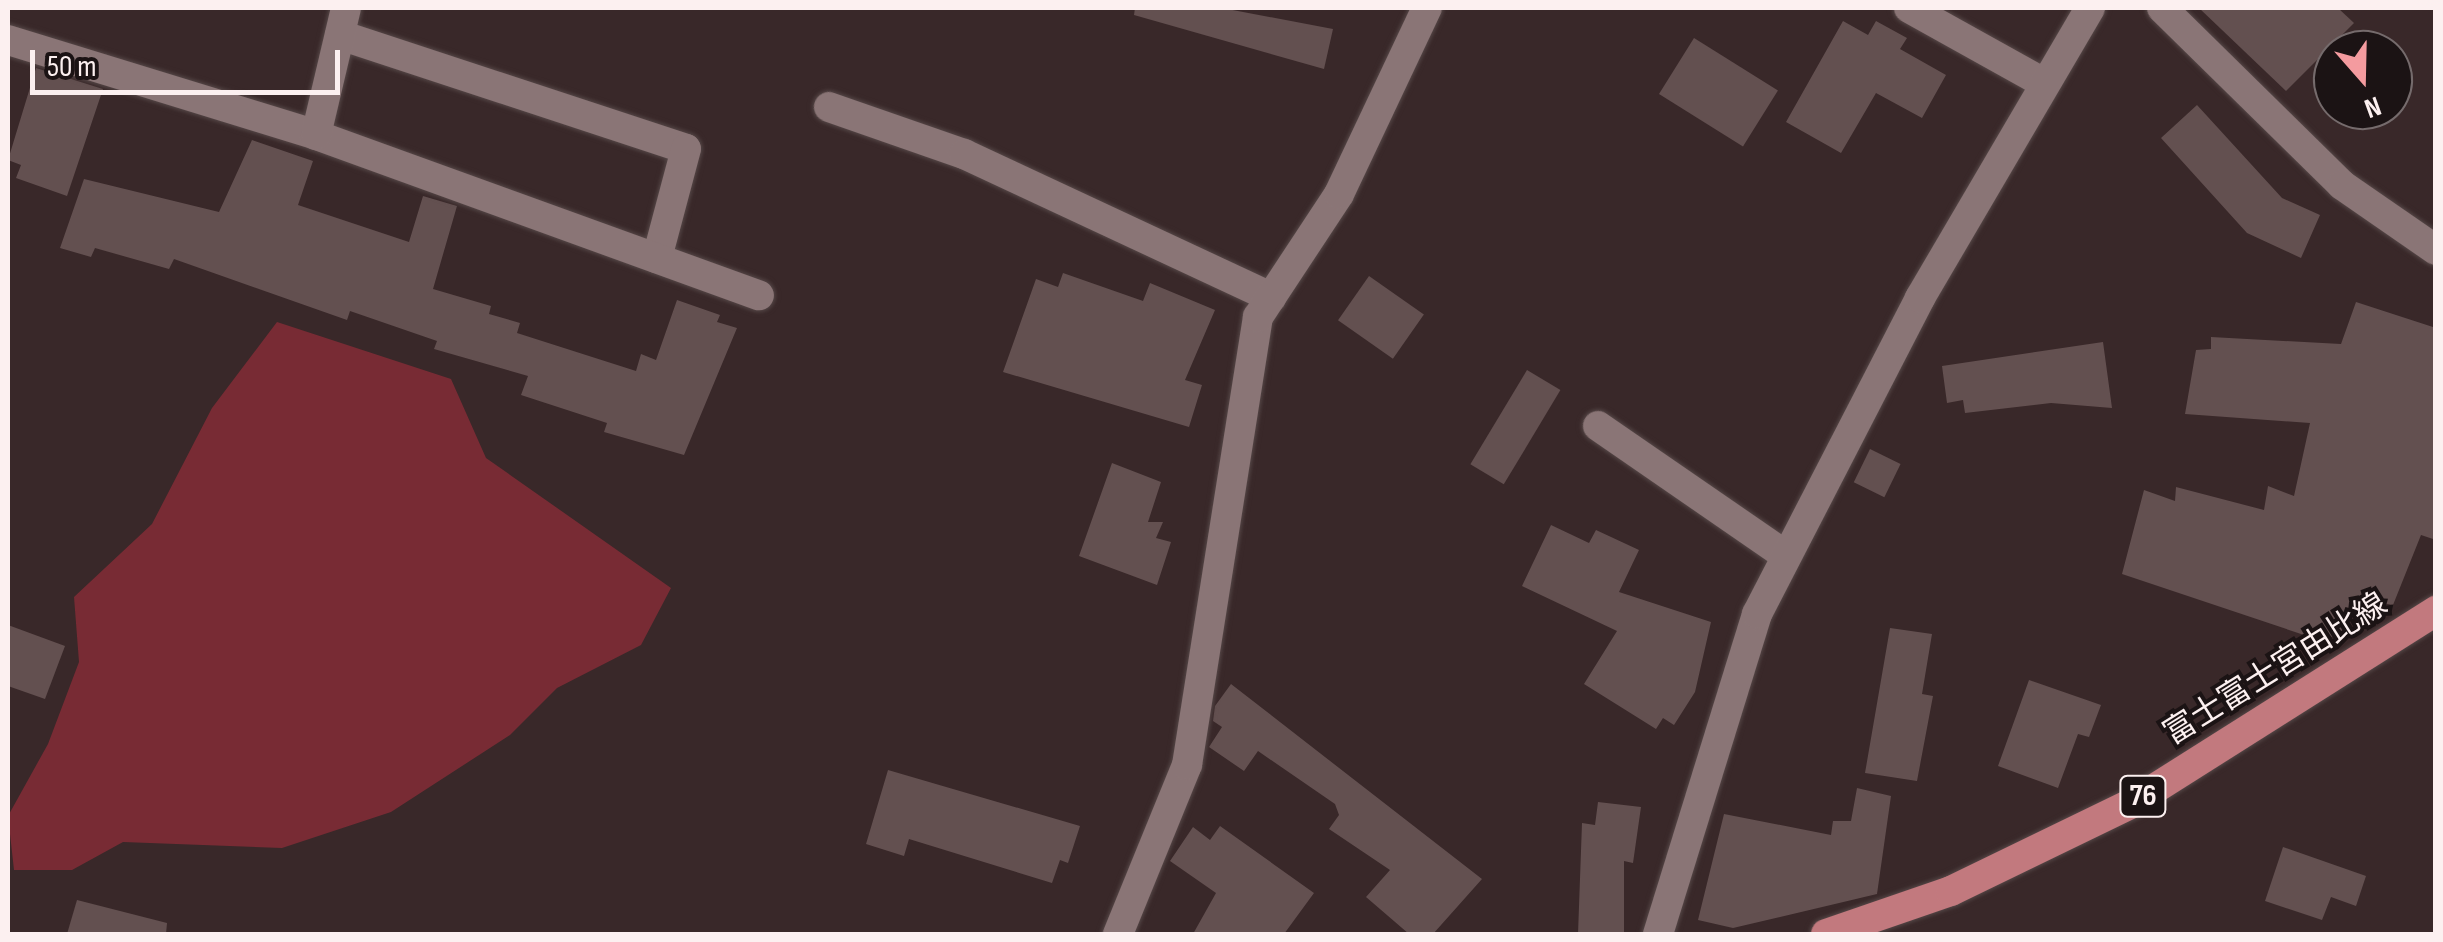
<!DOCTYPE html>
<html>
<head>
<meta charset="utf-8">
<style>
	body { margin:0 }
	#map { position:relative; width:2443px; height:942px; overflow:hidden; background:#392829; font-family:"Sofia Sans Condensed","Noto Sans JP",sans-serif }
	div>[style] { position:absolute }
	.green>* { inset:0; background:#782b34 }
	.building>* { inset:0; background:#635050; transform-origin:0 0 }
	.roads { filter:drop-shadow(0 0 2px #554747) drop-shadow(0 0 2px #554747) }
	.street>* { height:30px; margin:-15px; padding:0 15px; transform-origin:15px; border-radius:15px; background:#8a7576 }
	.secondary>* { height:30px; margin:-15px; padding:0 15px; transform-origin:15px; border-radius:15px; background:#8a7576 }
	.primary>* { height:30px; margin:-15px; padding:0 15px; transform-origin:15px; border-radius:15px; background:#c2797e }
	span { translate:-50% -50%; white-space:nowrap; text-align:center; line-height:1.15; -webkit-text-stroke:8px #1b1314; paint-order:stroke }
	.shield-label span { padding:2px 8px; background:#1b1314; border:2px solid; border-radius:8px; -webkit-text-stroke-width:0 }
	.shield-label { font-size:30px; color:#fcf0f0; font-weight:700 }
	.street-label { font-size:32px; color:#fcf0f0 }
	.frame { position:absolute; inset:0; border:10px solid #fcf0f0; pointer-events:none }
	.north { position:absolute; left:2313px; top:30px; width:100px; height:100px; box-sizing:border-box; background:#1b1314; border:2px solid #756b6c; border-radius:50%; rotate:160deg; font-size:28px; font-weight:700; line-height:40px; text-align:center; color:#fcf0f0 }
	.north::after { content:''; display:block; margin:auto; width:35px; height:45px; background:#f49b9f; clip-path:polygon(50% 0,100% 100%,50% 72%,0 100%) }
	.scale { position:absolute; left:30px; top:50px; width:310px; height:45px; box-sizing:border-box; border:5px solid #fcf0f0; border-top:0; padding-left:12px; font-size:30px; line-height:35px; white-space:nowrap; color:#fcf0f0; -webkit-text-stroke:8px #1b1314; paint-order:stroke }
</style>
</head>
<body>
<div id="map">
	<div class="green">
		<i style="clip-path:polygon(277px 322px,451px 379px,486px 458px,671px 588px,641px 645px,557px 688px,510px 735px,391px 812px,282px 848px,123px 842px,72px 870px,14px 870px,8px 816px,48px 744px,79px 662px,74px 597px,152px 524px,212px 408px)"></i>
	</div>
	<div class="building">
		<i style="clip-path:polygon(1135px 8px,1222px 8px,1333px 29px,1324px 69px,1134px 15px)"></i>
		<i style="clip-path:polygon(2199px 8px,2338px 8px,2354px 23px,2286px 91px)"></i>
		<i style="clip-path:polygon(1843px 21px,1868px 35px,1876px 21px,1907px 38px,1900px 49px,1946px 75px,1922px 118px,1876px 93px,1841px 153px,1786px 122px)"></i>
		<i style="left:1694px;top:38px;width:99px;height:66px;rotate:32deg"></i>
		<i style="clip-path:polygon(36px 68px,103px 89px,67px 196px,16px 178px,21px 165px,8px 160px)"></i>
		<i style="clip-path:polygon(2197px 105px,2282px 198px,2320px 215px,2301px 258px,2247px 233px,2161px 138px)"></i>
		<i style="clip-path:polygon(252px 140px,313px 161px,298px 205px,409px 242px,423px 196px,457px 206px,433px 289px,491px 306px,489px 314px,520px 323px,517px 333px,636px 371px,641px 354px,656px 360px,677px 300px,720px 315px,717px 322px,737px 328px,684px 455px,604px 432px,607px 423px,521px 395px,528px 376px,434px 349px,437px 341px,350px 311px,347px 320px,174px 259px,169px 269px,95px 248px,91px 257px,60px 248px,84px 179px,219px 212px)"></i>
		<i style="clip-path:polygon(1063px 273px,1143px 301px,1150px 283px,1215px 310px,1185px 380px,1202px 385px,1189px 427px,1003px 372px,1036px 279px,1058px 287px)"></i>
		<i style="left:1369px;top:276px;width:67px;height:54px;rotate:35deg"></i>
		<i style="clip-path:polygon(2356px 302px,2436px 328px,2436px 540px,2421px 535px,2393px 605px,2356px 598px,2346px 633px,2319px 640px,2122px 574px,2144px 490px,2175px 501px,2176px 487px,2264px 510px,2268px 486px,2294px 496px,2310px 423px,2185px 414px,2196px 350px,2211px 349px,2211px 337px,2341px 344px)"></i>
		<i style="clip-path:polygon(2103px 342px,2112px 408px,2051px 403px,1965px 413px,1963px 400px,1947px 403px,1942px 366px)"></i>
		<i style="left:1527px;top:370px;width:39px;height:110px;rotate:31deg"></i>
		<i style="left:1870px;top:449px;width:34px;height:37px;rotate:26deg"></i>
		<i style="clip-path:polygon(1112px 463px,1161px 482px,1148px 522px,1163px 522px,1156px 538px,1171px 542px,1157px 585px,1079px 556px)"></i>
		<i style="clip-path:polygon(1551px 525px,1589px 543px,1596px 530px,1639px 550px,1619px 592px,1711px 622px,1695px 692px,1674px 725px,1663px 718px,1656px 729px,1584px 684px,1617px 631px,1522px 586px)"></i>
		<i style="clip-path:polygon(8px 625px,65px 646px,45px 699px,8px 686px)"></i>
		<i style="clip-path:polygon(1890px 628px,1932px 634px,1922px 694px,1933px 696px,1917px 781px,1865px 773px)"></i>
		<i style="clip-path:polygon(2029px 680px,2101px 705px,2089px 737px,2078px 734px,2058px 788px,1998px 766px)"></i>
		<i style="clip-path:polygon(1231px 684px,1482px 879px,1433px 934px,1409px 934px,1366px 897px,1390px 870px,1329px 829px,1339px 815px,1335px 804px,1258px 751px,1244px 771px,1209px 747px,1222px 727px,1213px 721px,1215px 706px)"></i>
		<i style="clip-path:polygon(888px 770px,1080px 826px,1068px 863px,1060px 860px,1052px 883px,909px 839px,904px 856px,866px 844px)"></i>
		<i style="clip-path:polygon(1857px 788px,1891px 796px,1877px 894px,1733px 928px,1698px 920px,1724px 814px,1831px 835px,1833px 821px,1851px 821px)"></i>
		<i style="clip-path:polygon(1598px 802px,1641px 807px,1633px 863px,1624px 861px,1624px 934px,1578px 934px,1582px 823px,1595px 825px)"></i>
		<i style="clip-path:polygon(1220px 826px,1314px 893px,1284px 934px,1193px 934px,1216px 893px,1170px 861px,1193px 827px,1210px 840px)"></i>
		<i style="clip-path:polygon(2283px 847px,2366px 876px,2356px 906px,2331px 897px,2322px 920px,2265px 901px)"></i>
		<i style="clip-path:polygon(77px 900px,167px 923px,166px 934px,67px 934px)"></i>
	</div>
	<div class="roads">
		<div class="street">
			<i style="left:1909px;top:8px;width:154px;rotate:29.1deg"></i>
			<i style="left:2162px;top:8px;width:252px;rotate:44.5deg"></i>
			<i style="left:2342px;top:185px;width:114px;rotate:34.7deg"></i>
			<i style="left:340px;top:35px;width:364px;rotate:18.2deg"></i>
			<i style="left:686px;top:149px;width:113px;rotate:104.9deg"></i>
			<i style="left:8px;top:40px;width:322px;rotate:17.1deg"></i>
			<i style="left:316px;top:135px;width:471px;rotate:19.9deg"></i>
			<i style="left:829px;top:107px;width:143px;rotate:19.2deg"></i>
			<i style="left:964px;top:154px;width:339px;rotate:25deg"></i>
			<i style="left:316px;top:135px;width:130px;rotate:-76.7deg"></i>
			<i style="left:1598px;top:426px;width:227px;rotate:34.6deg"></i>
			<i style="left:1118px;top:934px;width:183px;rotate:-67.8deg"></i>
			<i style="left:1187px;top:765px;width:454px;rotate:-81deg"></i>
			<i style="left:1258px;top:317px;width:147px;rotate:-56.6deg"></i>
			<i style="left:1339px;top:194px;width:206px;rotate:-64.7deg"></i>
		</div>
		<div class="secondary">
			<i style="left:1658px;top:934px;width:335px;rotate:-72.8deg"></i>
			<i style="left:1757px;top:614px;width:356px;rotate:-62.7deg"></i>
			<i style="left:1920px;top:298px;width:336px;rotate:-59.6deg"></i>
		</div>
		<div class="primary">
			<i style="left:1826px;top:934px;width:132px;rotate:-19deg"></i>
			<i style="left:1951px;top:891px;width:201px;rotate:-25.9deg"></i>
			<i style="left:2132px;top:803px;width:360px;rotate:-32.3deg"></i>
		</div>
	</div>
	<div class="shield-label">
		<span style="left:2143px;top:796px">76</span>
	</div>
	<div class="street-label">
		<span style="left:2276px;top:670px;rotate:-32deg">富士富士宮由比線</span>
	</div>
	<div class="frame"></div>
	<div class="north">N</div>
	<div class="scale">50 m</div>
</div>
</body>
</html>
